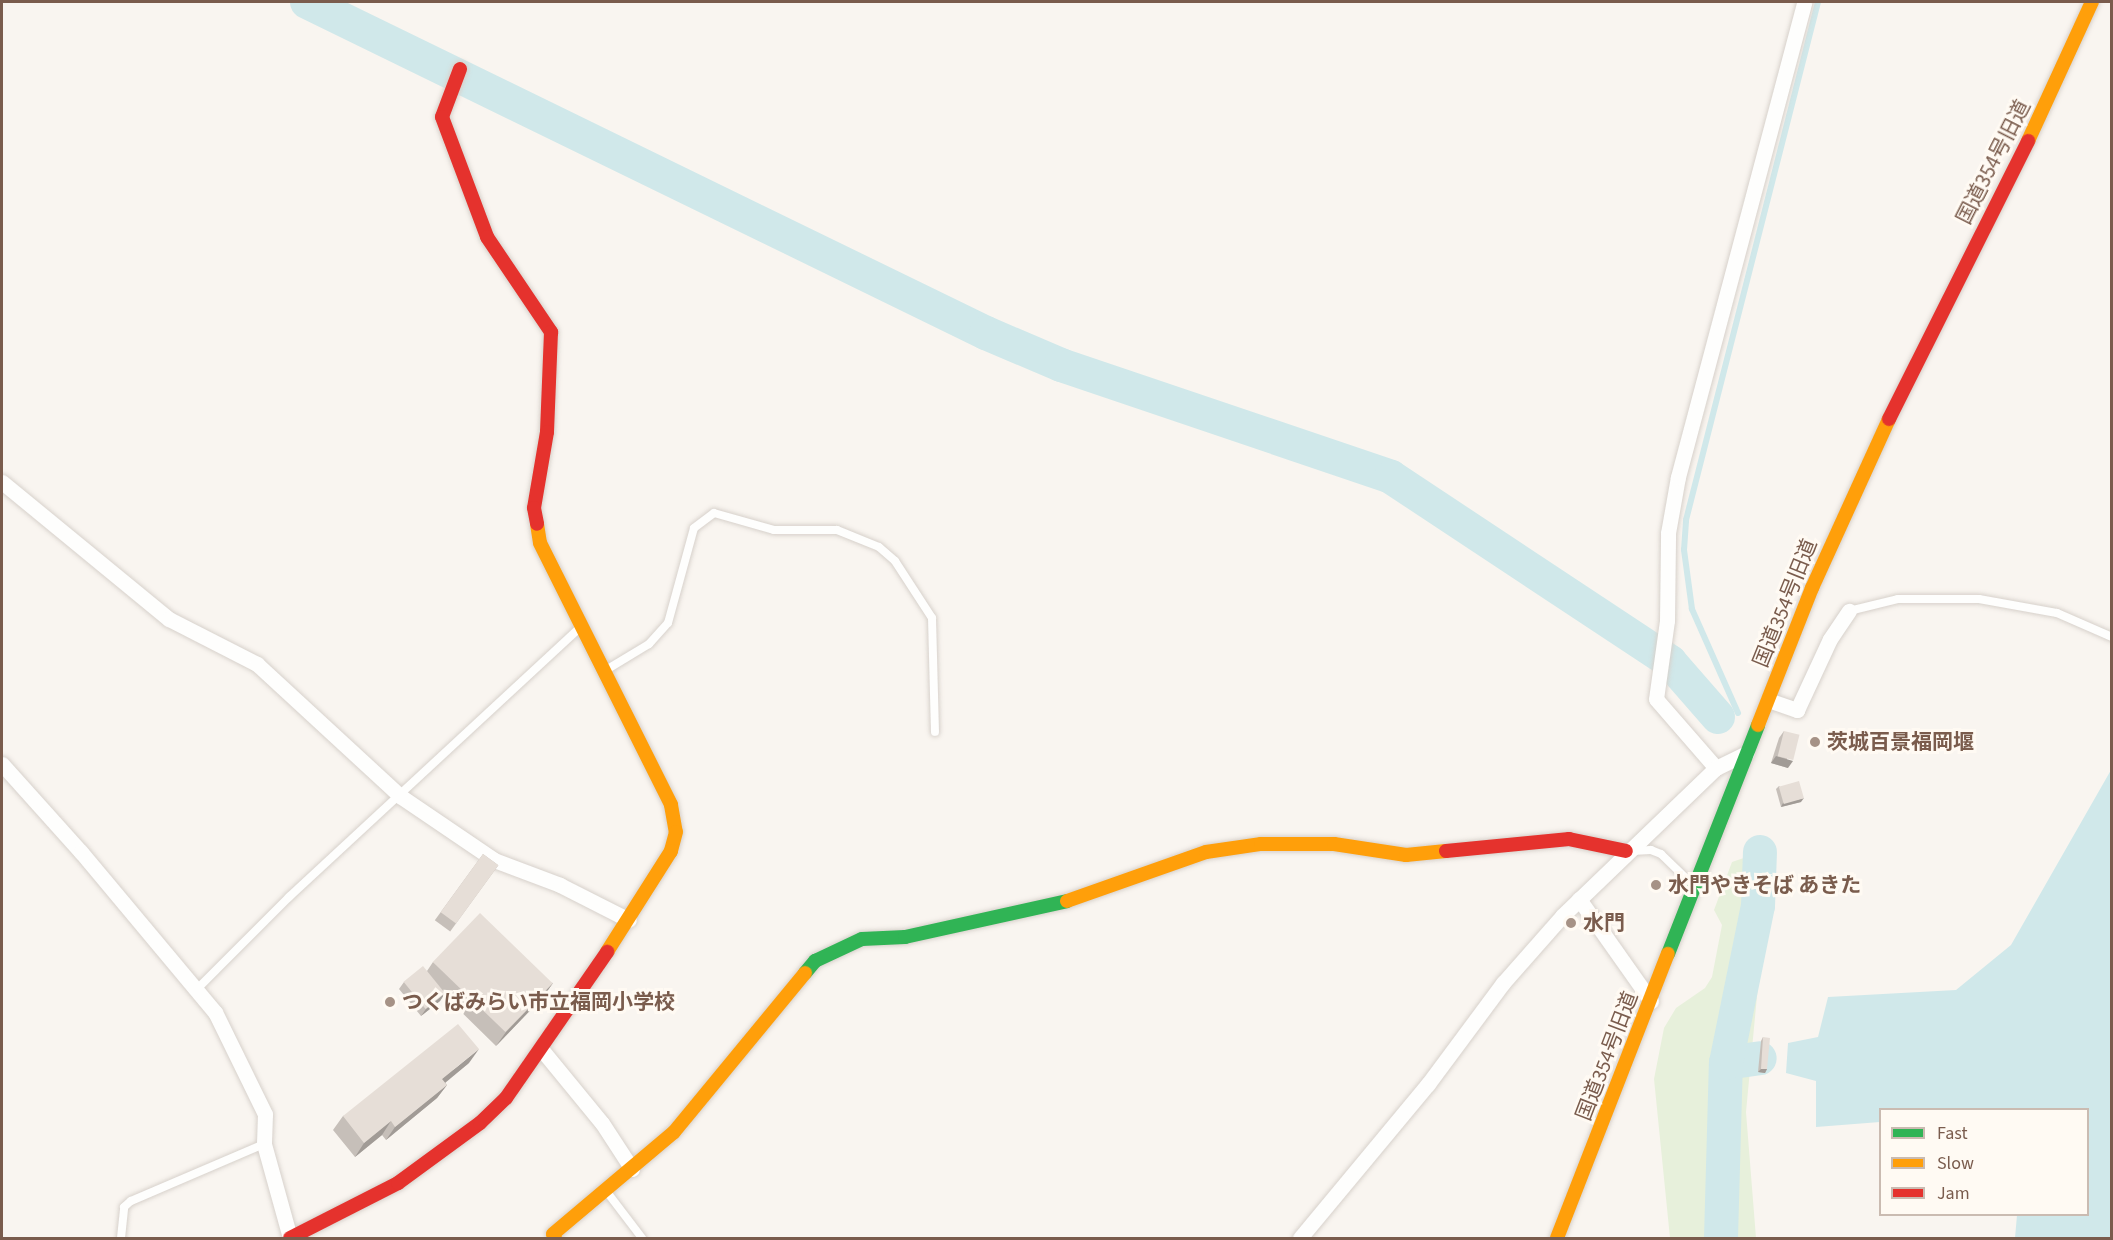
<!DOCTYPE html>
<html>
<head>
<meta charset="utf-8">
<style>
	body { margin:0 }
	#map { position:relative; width:2113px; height:1240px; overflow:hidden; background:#f9f5f0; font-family:"Source Sans 3","Noto Sans JP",sans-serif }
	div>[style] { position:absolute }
	.green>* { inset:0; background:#e7f0db }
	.water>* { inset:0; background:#d0e8ea }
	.stream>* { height:6px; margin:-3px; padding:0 3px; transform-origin:3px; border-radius:3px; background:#d0e8ea }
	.river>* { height:34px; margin:-17px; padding:0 17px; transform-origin:17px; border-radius:17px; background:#d0e8ea }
	.roads { filter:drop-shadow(0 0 2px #d7d1cb) drop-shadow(0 0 2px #d7d1cb) }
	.lane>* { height:8px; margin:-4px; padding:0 4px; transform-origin:4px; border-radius:4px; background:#fefefd }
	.street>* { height:15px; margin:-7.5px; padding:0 7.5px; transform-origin:7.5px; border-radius:7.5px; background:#fefefd }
	.fast>* { height:14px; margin:-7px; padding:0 7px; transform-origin:7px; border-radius:7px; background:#30b455 }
	.slow>* { height:14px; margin:-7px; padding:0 7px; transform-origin:7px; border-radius:7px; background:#ff9f0a }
	.jam>* { height:14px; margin:-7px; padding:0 7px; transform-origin:7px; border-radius:7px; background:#e5322d }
	.wall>* { inset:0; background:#c6bfb9; transform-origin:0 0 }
	.shaded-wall>* { inset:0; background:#a19b96 }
	.building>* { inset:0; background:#e6ded7; transform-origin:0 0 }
	.dots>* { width:16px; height:16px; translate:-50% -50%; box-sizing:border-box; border:3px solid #fffaf3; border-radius:50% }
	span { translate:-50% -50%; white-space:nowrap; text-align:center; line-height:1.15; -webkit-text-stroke:6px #fffaf3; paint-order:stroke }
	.street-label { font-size:21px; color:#7a5c4d }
	.poi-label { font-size:21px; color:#7a5c4d; font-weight:700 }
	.left { translate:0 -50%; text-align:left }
	.frame { position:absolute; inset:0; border:3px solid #7a5c4d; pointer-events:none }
	.legend { position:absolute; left:1879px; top:1108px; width:210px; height:108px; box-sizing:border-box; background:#fffaf3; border:2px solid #cabbb1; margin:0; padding:8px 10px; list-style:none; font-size:18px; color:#7a5c4d }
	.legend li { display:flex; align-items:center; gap:12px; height:30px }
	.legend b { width:30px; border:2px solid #cabbb1 }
</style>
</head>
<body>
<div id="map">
	<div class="green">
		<i style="clip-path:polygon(1770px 849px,1775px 877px,1759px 975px,1746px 1112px,1756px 1238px,1670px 1238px,1654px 1079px,1664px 1028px,1676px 1008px,1705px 988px,1712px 977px,1722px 925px,1714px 910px,1732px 862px)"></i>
	</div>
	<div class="water">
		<i style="clip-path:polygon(2111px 770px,2111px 1238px,2015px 1238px,2017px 1215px,2088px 1214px,2088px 1110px,1880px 1110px,1880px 1122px,1816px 1127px,1816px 1081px,1786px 1073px,1788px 1043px,1818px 1037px,1828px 997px,1956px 990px,2011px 945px)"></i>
	</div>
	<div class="stream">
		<i style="left:1738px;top:713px;width:114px;rotate:-113.9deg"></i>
		<i style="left:1692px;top:609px;width:60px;rotate:-97.7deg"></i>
		<i style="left:1684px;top:550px;width:30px;rotate:-86deg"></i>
		<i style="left:1686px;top:520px;width:535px;rotate:-75.7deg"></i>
	</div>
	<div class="river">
		<i style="left:307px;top:2px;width:755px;rotate:25.99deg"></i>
		<i style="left:986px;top:333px;width:82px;rotate:23.1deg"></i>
		<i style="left:1061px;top:365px;width:348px;rotate:18.7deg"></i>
		<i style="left:1391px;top:477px;width:335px;rotate:33.5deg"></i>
		<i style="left:1670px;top:662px;width:73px;rotate:48.9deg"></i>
		<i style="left:1726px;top:1063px;width:34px;rotate:-8deg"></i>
		<i style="left:1721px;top:1238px;width:175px;rotate:-88.4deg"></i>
		<i style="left:1726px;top:1063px;width:160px;rotate:-78.5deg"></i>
		<i style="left:1758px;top:906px;width:54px;rotate:-87.9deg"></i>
	</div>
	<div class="roads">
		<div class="lane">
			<i style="left:1849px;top:611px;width:50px;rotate:-13.8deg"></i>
			<i style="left:1898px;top:599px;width:81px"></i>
			<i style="left:1979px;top:599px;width:79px;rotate:10.2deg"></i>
			<i style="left:2057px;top:613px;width:60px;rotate:23.6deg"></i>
			<i style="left:606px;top:670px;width:50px;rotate:-31.2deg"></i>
			<i style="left:649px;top:644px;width:28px;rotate:-48deg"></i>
			<i style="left:668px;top:623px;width:98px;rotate:-74.7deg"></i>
			<i style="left:694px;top:528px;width:25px;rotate:-37deg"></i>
			<i style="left:714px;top:513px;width:62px;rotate:15.8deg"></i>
			<i style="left:774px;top:530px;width:63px"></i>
			<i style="left:837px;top:530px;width:45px;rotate:22deg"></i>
			<i style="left:879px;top:547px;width:21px;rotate:41deg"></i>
			<i style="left:895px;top:561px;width:68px;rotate:57deg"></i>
			<i style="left:932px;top:618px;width:114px;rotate:88.5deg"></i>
			<i style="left:1632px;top:851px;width:19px;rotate:-3deg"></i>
			<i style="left:1651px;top:850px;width:11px;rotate:22deg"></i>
			<i style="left:1661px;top:854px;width:45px;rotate:44.1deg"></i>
			<i style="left:198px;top:988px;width:129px;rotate:-45deg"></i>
			<i style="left:289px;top:897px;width:396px;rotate:-42.8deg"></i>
			<i style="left:607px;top:1192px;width:58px;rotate:52.7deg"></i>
			<i style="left:121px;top:1238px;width:31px;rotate:-84deg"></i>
			<i style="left:124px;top:1207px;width:9px;rotate:-41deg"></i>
			<i style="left:131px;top:1201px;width:145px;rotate:-23.2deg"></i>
		</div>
		<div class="street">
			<i style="left:2px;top:482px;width:216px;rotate:39.4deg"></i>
			<i style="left:169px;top:619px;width:99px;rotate:27.1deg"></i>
			<i style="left:257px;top:664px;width:195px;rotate:42.7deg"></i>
			<i style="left:400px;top:796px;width:114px;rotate:34.2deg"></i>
			<i style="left:494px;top:860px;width:71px;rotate:20.7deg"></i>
			<i style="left:560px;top:885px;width:77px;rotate:26.9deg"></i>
			<i style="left:1768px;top:700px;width:31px;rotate:19deg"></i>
			<i style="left:1797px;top:710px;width:78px;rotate:-65.1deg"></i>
			<i style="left:1830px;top:639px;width:34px;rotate:-56deg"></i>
			<i style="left:2px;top:764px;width:118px;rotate:48.1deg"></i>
			<i style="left:81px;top:852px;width:209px;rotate:50.1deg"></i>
			<i style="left:215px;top:1012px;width:114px;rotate:63.9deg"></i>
			<i style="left:265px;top:1114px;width:30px;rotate:92deg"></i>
			<i style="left:264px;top:1144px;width:98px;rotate:74.5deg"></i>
			<i style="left:1716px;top:768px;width:91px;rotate:-131deg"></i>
			<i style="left:1656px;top:699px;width:79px;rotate:-82deg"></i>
			<i style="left:1667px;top:621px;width:88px;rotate:-89.3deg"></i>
			<i style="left:1668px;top:533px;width:57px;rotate:-79.9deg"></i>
			<i style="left:1678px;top:477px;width:491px;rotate:-75.1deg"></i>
			<i style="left:1579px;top:899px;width:125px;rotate:54.8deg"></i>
			<i style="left:542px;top:1050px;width:94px;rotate:50.6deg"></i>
			<i style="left:602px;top:1123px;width:55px;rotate:56.9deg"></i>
			<i style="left:1300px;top:1238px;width:200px;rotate:-50.3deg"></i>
			<i style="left:1428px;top:1084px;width:126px;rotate:-53.4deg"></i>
			<i style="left:1503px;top:983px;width:89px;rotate:-48.6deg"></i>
			<i style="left:1562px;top:916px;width:214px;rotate:-43.9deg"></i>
			<i style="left:1716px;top:768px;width:34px;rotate:-26deg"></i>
		</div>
		<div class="fast">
			<i style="left:1668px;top:954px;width:246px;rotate:-68.5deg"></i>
			<i style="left:805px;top:973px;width:16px;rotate:-50deg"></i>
			<i style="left:815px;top:961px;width:52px;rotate:-25.1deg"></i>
			<i style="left:862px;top:939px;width:43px;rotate:-2.7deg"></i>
			<i style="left:905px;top:937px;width:166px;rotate:-12.5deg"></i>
		</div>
		<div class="slow">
			<i style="left:2028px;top:141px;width:153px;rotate:-65.3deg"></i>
			<i style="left:537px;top:524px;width:19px;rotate:81deg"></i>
			<i style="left:540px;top:543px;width:293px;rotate:63.4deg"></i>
			<i style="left:671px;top:805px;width:27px;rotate:80deg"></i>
			<i style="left:676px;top:832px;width:20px;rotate:105deg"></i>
			<i style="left:671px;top:851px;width:120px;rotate:122.4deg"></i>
			<i style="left:1758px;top:725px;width:147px;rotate:-68.5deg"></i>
			<i style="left:1812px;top:588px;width:186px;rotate:-65.5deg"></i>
			<i style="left:1067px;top:901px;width:147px;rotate:-19.4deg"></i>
			<i style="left:1206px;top:852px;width:56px;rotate:-8.3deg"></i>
			<i style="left:1261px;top:844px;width:73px"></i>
			<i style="left:1334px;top:844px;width:73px;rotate:8.7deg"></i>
			<i style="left:1406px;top:855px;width:40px;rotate:-5.7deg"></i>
			<i style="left:555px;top:1238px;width:4px;rotate:-117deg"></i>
			<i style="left:553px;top:1234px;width:158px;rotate:-40.1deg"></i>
			<i style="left:674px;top:1132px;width:206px;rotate:-50.5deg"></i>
			<i style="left:1557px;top:1238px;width:305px;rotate:-68.7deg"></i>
		</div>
		<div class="jam">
			<i style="left:460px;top:69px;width:51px;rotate:110.6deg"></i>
			<i style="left:442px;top:117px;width:128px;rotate:69.4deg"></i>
			<i style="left:487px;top:237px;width:115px;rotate:56deg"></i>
			<i style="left:551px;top:332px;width:100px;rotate:92.3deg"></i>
			<i style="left:547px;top:432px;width:77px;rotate:99.7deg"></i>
			<i style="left:534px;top:508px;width:16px;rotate:79deg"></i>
			<i style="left:1889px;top:419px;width:311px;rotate:-63.4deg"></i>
			<i style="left:1446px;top:851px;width:124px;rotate:-5.6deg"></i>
			<i style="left:1569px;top:839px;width:58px;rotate:11.9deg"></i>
			<i style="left:290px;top:1238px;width:121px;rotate:-27deg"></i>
			<i style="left:398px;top:1183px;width:102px;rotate:-36.2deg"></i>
			<i style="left:480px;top:1123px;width:36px;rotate:-44deg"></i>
			<i style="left:506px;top:1098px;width:178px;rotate:-55.3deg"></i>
		</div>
	</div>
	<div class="wall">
		<i style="clip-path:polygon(1784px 731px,1788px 768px,1771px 763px,1779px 738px)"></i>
		<i style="clip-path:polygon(1779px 786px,1801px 802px,1781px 807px,1776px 789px)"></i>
		<i style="left:483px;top:854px;width:19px;height:82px;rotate:36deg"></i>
		<i style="clip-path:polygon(433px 962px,553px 983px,543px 997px,496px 1046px,444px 995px,440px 1001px,421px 1016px,399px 989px,404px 982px,427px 971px)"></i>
		<i style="clip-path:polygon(1763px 1037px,1767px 1069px,1765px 1073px,1758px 1072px,1761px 1041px)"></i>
		<i style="clip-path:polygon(469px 1063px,445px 1082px,447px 1085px,437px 1098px,386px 1140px,382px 1135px,355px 1157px,333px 1130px,343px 1116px)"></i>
	</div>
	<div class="shaded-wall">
		<i style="clip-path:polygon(1776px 756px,1793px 761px,1788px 768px,1771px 763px)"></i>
		<i style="clip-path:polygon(1804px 798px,1801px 802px,1781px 807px,1783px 803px)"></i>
		<i style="clip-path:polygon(553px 983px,543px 997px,496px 1046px,506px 1032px)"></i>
		<i style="clip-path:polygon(445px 993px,440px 1001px,421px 1016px,426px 1009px)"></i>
		<i style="clip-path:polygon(479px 1049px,469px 1063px,433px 1093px,442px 1079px)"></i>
		<i style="clip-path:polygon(1761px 1069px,1767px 1069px,1765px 1073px,1758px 1072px)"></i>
		<i style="clip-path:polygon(447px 1085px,437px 1098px,386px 1140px,395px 1127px)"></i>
		<i style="clip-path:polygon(391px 1121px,382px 1135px,355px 1157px,364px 1143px)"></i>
	</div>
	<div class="building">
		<i style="left:1784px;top:731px;width:16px;height:26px;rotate:14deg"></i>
		<i style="left:1799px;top:781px;width:18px;height:21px;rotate:74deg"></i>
		<i style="left:483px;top:854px;width:19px;height:72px;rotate:36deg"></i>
		<i style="left:480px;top:913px;width:101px;height:68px;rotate:44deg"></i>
		<i style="left:423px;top:966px;width:35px;height:25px;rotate:51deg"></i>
		<i style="clip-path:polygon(458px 1024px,479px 1049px,442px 1079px,447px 1085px,395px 1127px,391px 1121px,364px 1143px,343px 1116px)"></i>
		<i style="clip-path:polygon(1763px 1037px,1770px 1038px,1767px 1069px,1761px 1069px)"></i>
	</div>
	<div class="dots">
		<i style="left:1815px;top:742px;background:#a69286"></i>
		<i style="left:1656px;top:885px;background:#a69286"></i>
		<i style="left:1571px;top:923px;background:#a69286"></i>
		<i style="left:390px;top:1002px;background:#a69286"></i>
	</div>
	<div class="street-label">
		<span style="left:1993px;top:162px;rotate:-63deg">国道354号旧道</span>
		<span style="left:1785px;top:603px;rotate:-68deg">国道354号旧道</span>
		<span style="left:1607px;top:1056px;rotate:-69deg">国道354号旧道</span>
	</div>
	<div class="poi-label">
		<span class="left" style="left:1827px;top:742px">茨城百景福岡堰</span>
		<span class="left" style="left:1668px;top:885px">水門やきそば あきた</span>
		<span class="left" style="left:1583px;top:923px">水門</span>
		<span class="left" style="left:402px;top:1002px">つくばみらい市立福岡小学校</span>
	</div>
	<div class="frame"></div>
	<ul class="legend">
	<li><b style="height:8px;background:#30b455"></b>Fast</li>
	<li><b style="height:8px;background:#ff9f0a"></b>Slow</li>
	<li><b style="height:8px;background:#e5322d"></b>Jam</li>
	</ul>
</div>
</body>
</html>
